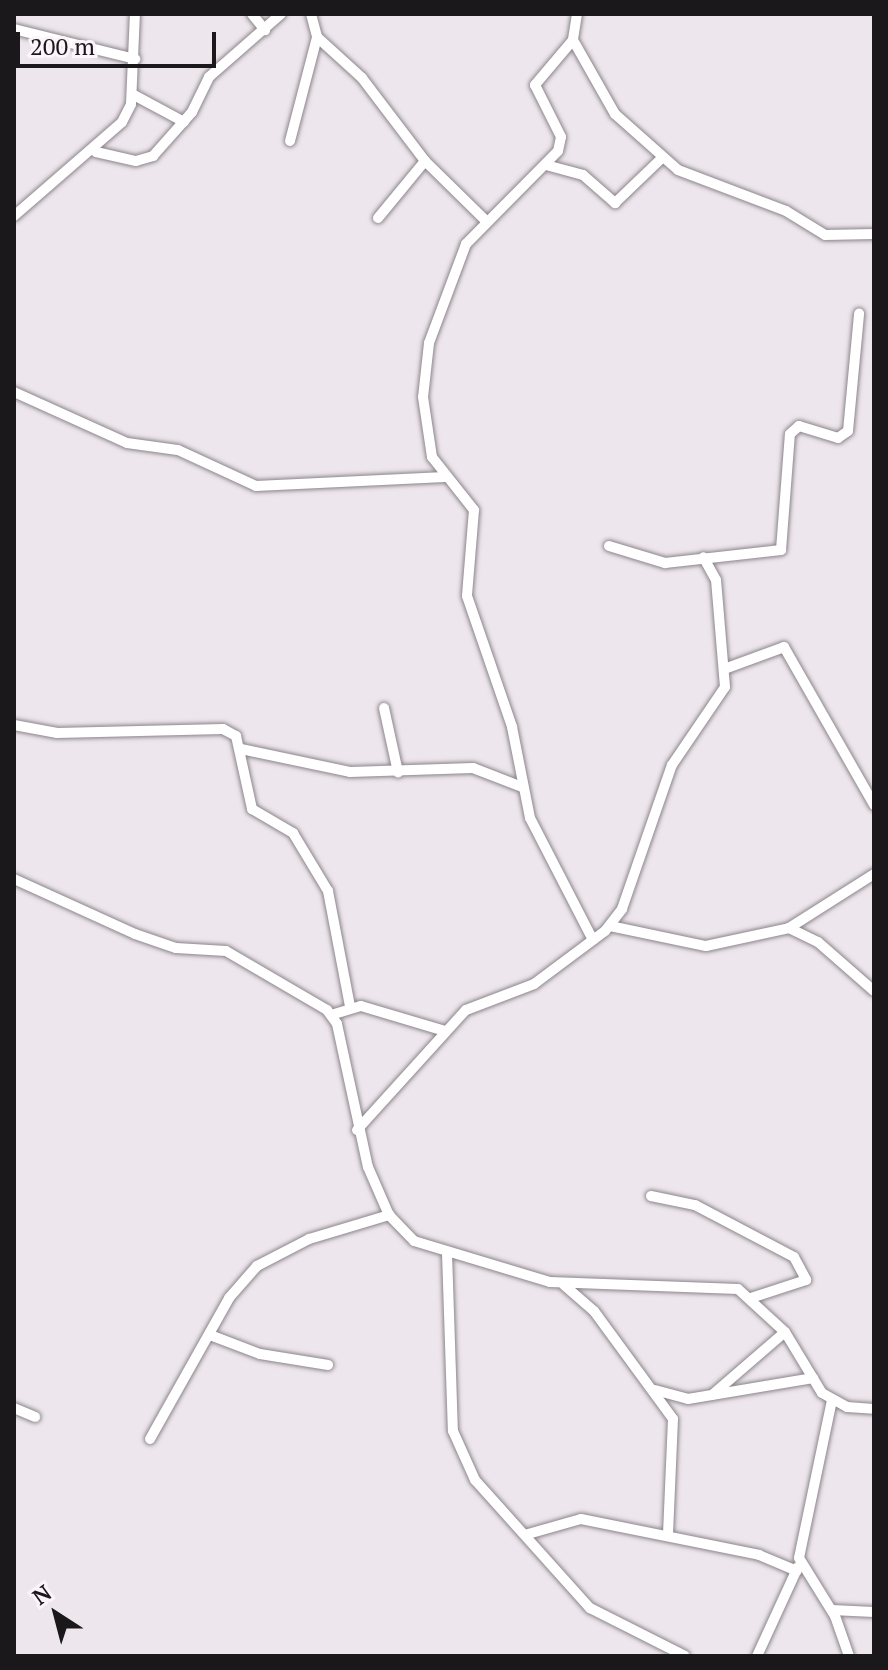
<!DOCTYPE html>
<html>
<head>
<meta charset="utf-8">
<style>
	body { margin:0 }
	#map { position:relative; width:888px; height:1670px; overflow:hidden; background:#ede7ed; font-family:"PT Serif",serif }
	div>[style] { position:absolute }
	.roads { filter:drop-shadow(0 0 2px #8c858b) drop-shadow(0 0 2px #8c858b) }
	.minor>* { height:10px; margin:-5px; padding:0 5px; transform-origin:5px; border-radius:5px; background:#fff }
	span { translate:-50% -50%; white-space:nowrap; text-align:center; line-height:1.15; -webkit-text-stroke:6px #fbf4fa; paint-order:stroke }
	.frame { position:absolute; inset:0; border:16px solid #1a181a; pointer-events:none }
	.north { position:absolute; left:16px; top:1574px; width:80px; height:80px; -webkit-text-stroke:6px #fbf4fa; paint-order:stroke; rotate:324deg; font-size:22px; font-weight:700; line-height:32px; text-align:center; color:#1a181a }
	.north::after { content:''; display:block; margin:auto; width:28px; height:36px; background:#1a181a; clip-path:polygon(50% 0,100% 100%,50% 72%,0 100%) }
	.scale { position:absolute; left:16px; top:32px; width:200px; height:36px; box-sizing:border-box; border:4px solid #1a181a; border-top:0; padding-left:10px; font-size:24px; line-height:28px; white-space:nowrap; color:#1a181a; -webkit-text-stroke:6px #fbf4fa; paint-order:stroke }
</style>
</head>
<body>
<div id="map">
	<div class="roads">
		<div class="minor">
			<i style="left:252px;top:14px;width:21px;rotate:51deg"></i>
			<i style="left:311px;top:14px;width:24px;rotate:75deg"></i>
			<i style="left:317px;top:37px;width:61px;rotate:42.3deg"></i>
			<i style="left:362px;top:78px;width:104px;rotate:52.8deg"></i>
			<i style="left:425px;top:161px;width:83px;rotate:44.5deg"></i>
			<i style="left:577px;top:14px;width:26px;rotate:99deg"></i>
			<i style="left:573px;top:40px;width:59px;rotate:130.2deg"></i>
			<i style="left:535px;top:85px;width:58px;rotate:63.4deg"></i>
			<i style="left:561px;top:137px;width:14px;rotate:102deg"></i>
			<i style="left:558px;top:151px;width:131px;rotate:134.7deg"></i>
			<i style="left:466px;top:244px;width:106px;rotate:110.5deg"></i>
			<i style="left:429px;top:343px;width:54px;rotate:96.3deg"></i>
			<i style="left:423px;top:397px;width:61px;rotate:81.5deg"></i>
			<i style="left:432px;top:457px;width:68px;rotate:51.6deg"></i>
			<i style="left:474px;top:510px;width:86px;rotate:94.7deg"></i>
			<i style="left:467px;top:596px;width:139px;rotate:71deg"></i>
			<i style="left:512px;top:727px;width:93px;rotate:78.8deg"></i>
			<i style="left:530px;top:818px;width:137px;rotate:62.7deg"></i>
			<i style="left:14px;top:29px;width:125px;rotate:13.9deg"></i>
			<i style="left:573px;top:40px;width:85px;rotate:60.4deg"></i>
			<i style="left:615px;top:114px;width:84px;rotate:41.6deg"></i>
			<i style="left:678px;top:170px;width:116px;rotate:20.8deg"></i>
			<i style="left:786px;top:211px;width:46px;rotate:31.6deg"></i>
			<i style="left:825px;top:235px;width:49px;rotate:-1.2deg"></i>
			<i style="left:132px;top:94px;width:59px;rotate:28.3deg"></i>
			<i style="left:290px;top:141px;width:107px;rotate:-75.4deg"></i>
			<i style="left:96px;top:152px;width:41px;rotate:12.7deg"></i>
			<i style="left:136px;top:161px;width:18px;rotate:-16deg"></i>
			<i style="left:153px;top:156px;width:59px;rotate:-48.4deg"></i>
			<i style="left:192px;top:112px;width:39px;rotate:-64deg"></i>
			<i style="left:209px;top:77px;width:96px;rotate:-41.2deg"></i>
			<i style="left:546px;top:165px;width:38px;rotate:15deg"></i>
			<i style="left:583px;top:175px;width:43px;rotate:41.2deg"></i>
			<i style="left:615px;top:203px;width:65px;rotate:-43.8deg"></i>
			<i style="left:14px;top:216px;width:143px;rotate:-41deg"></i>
			<i style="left:122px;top:122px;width:20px;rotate:-63deg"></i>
			<i style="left:131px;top:104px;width:90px;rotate:-87.5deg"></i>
			<i style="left:378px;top:218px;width:74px;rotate:-50.5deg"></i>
			<i style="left:14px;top:392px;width:124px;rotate:24.3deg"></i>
			<i style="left:127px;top:443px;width:51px;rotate:7.8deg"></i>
			<i style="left:178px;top:450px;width:86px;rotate:24.8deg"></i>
			<i style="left:256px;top:486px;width:189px;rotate:-2.7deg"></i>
			<i style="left:609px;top:546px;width:59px;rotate:16.9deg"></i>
			<i style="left:665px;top:563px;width:117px;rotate:-6.4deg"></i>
			<i style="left:781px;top:550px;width:116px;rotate:-85.6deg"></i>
			<i style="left:790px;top:434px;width:12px;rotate:-42deg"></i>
			<i style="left:799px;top:426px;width:41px;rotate:17.1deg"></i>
			<i style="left:838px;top:438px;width:12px;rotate:-35deg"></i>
			<i style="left:848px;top:431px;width:118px;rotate:-84.6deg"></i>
			<i style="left:727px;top:668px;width:61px;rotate:-20.2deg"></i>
			<i style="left:784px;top:647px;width:182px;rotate:60.3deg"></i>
			<i style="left:384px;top:708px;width:66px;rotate:77.7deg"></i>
			<i style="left:14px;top:725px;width:44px;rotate:10.5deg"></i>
			<i style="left:57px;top:733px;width:166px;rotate:-1.4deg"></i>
			<i style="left:223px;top:729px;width:15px;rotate:28deg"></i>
			<i style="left:236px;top:736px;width:75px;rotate:77.6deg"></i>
			<i style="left:252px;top:809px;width:48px;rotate:30.3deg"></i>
			<i style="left:293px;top:833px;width:68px;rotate:58.9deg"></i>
			<i style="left:328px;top:891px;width:117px;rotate:79.2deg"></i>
			<i style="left:241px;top:749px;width:111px;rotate:11.9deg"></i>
			<i style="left:350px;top:772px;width:123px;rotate:-1.9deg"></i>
			<i style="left:473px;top:768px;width:53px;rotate:21.2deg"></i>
			<i style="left:14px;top:879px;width:133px;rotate:24.4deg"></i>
			<i style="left:135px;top:934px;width:43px;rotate:18.9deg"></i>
			<i style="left:176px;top:948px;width:50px;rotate:3.4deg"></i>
			<i style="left:226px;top:951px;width:117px;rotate:30.3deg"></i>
			<i style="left:327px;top:1010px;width:17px;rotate:54deg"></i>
			<i style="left:337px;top:1024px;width:146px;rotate:77.8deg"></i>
			<i style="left:368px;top:1167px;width:52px;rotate:66.4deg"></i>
			<i style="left:389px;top:1215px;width:36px;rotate:46deg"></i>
			<i style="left:414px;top:1241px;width:142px;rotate:16.8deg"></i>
			<i style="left:550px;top:1282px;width:188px;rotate:2.1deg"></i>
			<i style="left:738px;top:1289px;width:64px;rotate:42.5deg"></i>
			<i style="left:785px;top:1332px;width:71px;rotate:58.8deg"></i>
			<i style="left:822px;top:1393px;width:29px;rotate:29deg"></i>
			<i style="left:847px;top:1407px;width:27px;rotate:4deg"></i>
			<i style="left:610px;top:926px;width:98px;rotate:11.8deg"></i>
			<i style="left:706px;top:946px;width:85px;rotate:-12.2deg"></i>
			<i style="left:789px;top:928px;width:32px;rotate:26deg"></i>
			<i style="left:818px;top:942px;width:74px;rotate:41.2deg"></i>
			<i style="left:789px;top:928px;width:101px;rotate:-32.4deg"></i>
			<i style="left:331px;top:1015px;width:31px;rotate:-17deg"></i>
			<i style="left:361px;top:1006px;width:88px;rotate:16.6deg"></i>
			<i style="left:357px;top:1130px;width:162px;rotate:-47.8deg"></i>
			<i style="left:466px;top:1010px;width:73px;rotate:-20.9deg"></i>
			<i style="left:534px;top:984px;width:89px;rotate:-36.7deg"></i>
			<i style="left:605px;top:931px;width:28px;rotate:-52deg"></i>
			<i style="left:622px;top:909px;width:152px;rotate:-70.9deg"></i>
			<i style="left:672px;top:765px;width:94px;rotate:-55.8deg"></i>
			<i style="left:725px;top:687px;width:107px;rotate:-94.8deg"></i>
			<i style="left:716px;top:580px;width:26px;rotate:-119deg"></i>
			<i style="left:651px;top:1196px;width:45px;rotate:11.6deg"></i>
			<i style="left:695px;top:1205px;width:112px;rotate:27.7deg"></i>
			<i style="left:794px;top:1257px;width:26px;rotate:62deg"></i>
			<i style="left:806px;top:1280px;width:58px;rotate:161.9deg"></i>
			<i style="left:447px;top:1253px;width:178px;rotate:88.1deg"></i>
			<i style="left:453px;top:1431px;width:54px;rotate:65.8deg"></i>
			<i style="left:475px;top:1480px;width:172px;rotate:48.1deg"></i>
			<i style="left:590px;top:1608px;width:106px;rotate:26.8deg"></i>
			<i style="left:564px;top:1285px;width:40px;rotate:41deg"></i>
			<i style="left:594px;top:1311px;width:134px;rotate:53.8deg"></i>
			<i style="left:673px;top:1419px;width:116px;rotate:92.5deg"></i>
			<i style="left:210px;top:1335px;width:53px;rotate:20.8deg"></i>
			<i style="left:260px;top:1354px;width:69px;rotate:9.2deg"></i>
			<i style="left:655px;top:1390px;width:34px;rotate:15deg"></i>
			<i style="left:688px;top:1399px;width:127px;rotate:-9.5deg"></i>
			<i style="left:712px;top:1395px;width:96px;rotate:-40.8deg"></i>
			<i style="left:832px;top:1400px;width:161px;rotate:101.8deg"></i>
			<i style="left:799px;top:1558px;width:68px;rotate:58.2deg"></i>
			<i style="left:835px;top:1616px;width:42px;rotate:70.7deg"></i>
			<i style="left:14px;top:1408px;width:23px;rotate:23deg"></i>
			<i style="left:150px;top:1439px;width:162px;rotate:-60.7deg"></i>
			<i style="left:229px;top:1298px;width:43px;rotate:-48.8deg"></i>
			<i style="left:257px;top:1266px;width:59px;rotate:-27.4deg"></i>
			<i style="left:309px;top:1239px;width:84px;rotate:-16.7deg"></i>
			<i style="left:528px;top:1534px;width:55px;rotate:-15.8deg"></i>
			<i style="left:581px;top:1519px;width:182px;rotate:11.4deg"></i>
			<i style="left:759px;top:1555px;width:41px;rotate:22.8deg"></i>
			<i style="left:832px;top:1610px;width:42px;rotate:2.7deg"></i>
			<i style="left:757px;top:1656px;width:98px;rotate:-65.3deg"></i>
		</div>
	</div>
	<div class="frame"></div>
	<div class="north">N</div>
	<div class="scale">200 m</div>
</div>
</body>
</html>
